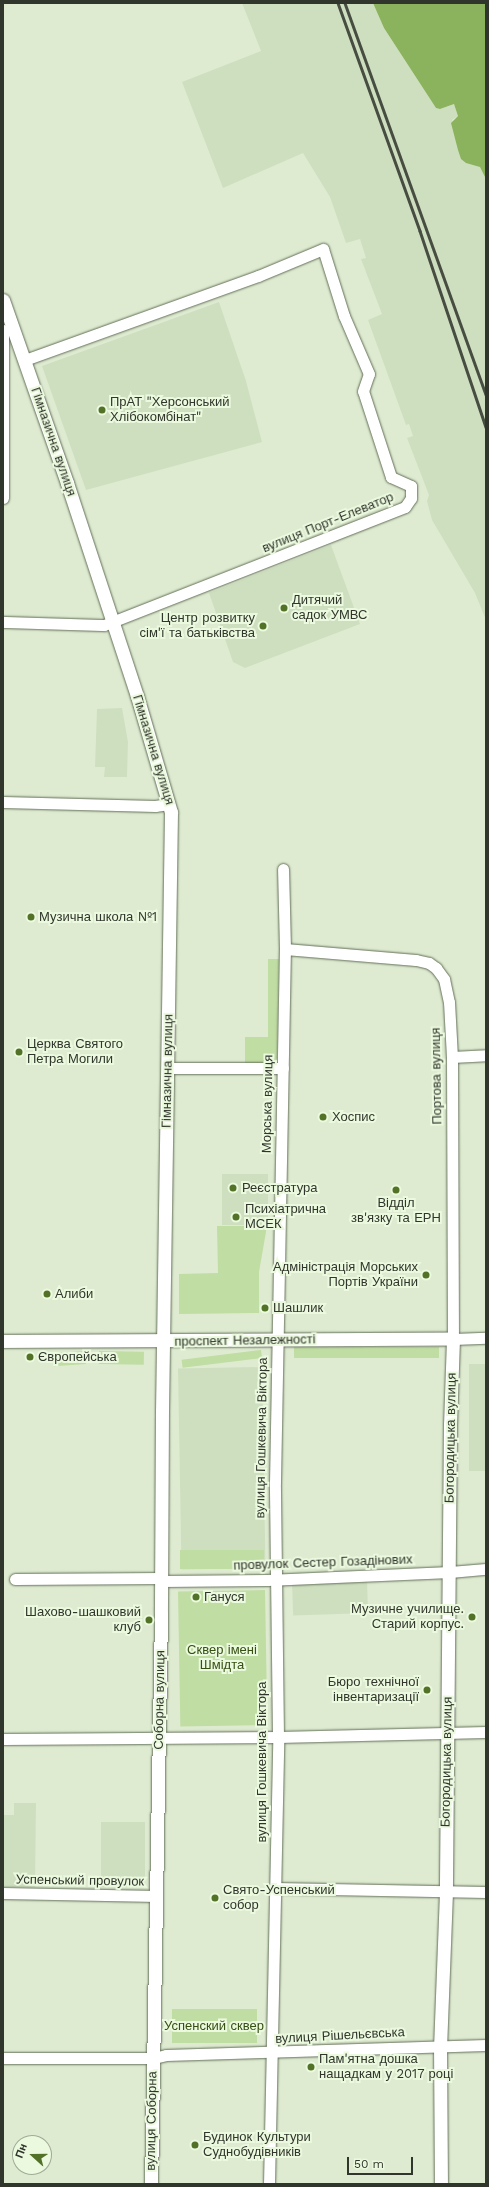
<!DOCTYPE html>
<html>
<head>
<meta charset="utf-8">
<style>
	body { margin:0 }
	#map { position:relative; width:489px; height:2187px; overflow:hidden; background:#deebd1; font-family:"Work Sans",sans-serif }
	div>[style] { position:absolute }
	.built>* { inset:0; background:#cedfbf; transform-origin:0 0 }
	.green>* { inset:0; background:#c0dda3; transform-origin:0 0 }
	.water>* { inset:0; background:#8bb25d }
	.roads { filter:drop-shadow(0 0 1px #636f58) drop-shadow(0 0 1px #636f58) }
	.minor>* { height:11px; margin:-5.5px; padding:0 5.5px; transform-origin:5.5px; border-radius:5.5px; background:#fff }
	.tertiary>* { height:13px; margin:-6.5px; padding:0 6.5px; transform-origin:6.5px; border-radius:6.5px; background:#fff }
	.rail>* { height:2.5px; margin:-1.25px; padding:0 1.25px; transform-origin:1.25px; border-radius:1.25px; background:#474d41 }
	.dots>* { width:11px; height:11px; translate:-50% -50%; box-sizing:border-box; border:2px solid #ebf9de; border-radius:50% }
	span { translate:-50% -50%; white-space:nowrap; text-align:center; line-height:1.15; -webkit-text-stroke:4px #ebf9de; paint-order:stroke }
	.poi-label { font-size:13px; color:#31362c }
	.left { translate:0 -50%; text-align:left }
	.right { translate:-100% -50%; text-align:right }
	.street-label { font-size:13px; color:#31362c }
	.park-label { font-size:13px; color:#364f12 }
	.frame { position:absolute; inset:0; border:4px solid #31362c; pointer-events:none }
	.north { position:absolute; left:12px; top:2135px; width:40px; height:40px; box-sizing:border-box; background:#ebf9de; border:1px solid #a1ab97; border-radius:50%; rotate:291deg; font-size:11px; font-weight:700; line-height:16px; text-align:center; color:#31362c }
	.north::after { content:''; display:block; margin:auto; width:14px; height:18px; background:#527228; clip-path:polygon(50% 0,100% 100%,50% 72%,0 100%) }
	.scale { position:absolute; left:347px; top:2157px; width:66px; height:18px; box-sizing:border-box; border:2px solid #31362c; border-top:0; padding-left:5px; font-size:12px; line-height:14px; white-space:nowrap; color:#31362c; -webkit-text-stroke:3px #ebf9de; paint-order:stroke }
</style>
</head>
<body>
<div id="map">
	<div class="built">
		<i style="clip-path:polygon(242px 3px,373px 3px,384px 28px,436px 108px,440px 109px,454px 104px,458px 116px,452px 120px,469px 164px,479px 165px,486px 179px,486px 620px,475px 593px,432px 520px,427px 501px,429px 495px,407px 438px,413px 436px,409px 424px,406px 425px,368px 320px,382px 314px,361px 259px,366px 258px,360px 239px,346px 243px,330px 197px,303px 153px,223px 188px,182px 82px,261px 51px)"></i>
		<i style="clip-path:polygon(219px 302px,246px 381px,262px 442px,86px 490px,42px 366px)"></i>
		<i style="clip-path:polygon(331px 545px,360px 624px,245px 668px,233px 662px,209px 593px)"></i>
		<i style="clip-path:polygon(122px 708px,128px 742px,127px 777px,104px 777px,105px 767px,95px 767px,97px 709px)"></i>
		<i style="left:222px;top:1174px;width:46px;height:51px"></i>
		<i style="left:469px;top:1364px;width:17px;height:107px"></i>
		<i style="left:262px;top:1367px;width:201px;height:84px;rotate:89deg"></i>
		<i style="left:367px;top:1581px;width:32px;height:75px;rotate:88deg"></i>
		<i style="clip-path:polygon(14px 1803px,36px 1803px,35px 1887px,3px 1887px,3px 1815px,14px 1815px)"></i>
		<i style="left:101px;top:1822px;width:44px;height:65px"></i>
	</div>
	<div class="green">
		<i style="clip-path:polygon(268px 959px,279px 959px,277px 1058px,273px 1063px,245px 1063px,245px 1037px,268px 1037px)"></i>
		<i style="clip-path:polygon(217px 1226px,267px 1226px,259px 1272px,259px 1313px,179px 1314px,179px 1274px,218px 1273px)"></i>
		<i style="left:439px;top:1347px;width:11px;height:145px;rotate:90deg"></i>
		<i style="left:261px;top:1350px;width:8px;height:80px;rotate:83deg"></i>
		<i style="left:85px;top:1351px;width:13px;height:32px;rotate:86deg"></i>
		<i style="left:99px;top:1351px;width:45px;height:13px;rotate:1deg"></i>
		<i style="left:180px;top:1550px;width:84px;height:19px"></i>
		<i style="left:265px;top:1590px;width:135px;height:87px;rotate:89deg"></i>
		<i style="left:257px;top:2009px;width:34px;height:85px;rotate:90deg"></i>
	</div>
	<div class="water">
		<i style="clip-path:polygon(373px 3px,486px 3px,486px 179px,480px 167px,466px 163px,461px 159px,458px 150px,451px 123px,458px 116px,454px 104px,440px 109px,436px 108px,384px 28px)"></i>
	</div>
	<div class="roads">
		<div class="minor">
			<i style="left:3px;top:330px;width:168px;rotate:90deg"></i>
			<i style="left:3px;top:622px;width:101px;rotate:1.7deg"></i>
			<i style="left:104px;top:625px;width:323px;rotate:-21.4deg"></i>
			<i style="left:405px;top:507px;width:11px;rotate:-56deg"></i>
			<i style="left:411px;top:498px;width:12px;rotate:-90deg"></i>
			<i style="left:411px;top:486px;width:22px;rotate:-156deg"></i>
			<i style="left:391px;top:477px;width:90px;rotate:-108deg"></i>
			<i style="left:363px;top:391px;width:18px;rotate:-71deg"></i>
			<i style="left:369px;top:374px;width:63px;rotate:-113.3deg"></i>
			<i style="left:344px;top:316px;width:70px;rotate:-107.4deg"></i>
			<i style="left:323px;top:249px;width:70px;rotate:157.4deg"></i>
			<i style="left:258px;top:276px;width:248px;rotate:160.2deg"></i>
			<i style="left:3px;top:802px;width:152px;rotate:1.5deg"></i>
			<i style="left:155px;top:806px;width:14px;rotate:-8deg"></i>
			<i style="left:285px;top:949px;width:131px;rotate:4.8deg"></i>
			<i style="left:416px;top:960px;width:13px;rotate:13deg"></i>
			<i style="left:429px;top:963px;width:9px;rotate:36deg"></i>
			<i style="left:436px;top:968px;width:14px;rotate:54deg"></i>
			<i style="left:444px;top:979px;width:24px;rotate:78deg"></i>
			<i style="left:449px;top:1002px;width:55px;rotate:86.9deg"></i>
			<i style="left:452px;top:1057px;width:282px;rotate:89.8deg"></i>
			<i style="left:453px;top:1339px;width:33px;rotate:-2deg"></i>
			<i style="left:452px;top:1057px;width:34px;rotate:-3deg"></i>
			<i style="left:168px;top:1068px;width:115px"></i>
			<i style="left:15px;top:1579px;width:147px;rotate:-0.4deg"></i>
			<i style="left:162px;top:1581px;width:105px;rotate:-0.5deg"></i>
			<i style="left:267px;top:1580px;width:183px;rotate:-2.5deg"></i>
			<i style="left:450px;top:1572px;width:36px;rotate:-5deg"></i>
			<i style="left:3px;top:1739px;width:275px;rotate:-0.4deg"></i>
			<i style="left:278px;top:1737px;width:208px;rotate:-1.4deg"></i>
			<i style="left:275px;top:1888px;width:211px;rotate:1.1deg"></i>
			<i style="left:3px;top:1893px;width:154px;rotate:1.1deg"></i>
			<i style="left:3px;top:2058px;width:151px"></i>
			<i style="left:154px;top:2058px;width:12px;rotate:-14deg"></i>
			<i style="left:166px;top:2055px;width:320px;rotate:-1.8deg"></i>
			<i style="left:269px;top:2184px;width:447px;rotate:-88.8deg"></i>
			<i style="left:278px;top:1737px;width:255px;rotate:-90.7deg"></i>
			<i style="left:275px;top:1482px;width:533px;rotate:-88.93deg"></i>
			<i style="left:285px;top:949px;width:80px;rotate:-91.4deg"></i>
		</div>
		<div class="tertiary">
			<i style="left:3px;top:300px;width:194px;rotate:70.7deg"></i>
			<i style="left:67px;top:483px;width:224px;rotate:71.8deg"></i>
			<i style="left:137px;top:696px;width:121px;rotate:73.7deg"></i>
			<i style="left:171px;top:812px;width:599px;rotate:90.86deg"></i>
			<i style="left:162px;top:1411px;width:202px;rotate:90.3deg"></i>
			<i style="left:161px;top:1613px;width:571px;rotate:91deg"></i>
			<i style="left:3px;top:1341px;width:450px;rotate:-0.3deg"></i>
			<i style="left:453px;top:1339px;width:85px;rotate:92deg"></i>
			<i style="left:450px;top:1424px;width:468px;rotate:90.5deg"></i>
			<i style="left:446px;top:1892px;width:153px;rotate:92.2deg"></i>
			<i style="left:440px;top:2045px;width:139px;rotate:89.6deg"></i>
		</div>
	</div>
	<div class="rail">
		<i style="left:338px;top:3px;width:242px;rotate:70.2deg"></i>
		<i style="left:420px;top:231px;width:207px;rotate:71.4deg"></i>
		<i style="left:345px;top:3px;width:417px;rotate:70.2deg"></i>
	</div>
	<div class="dots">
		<i style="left:102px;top:410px;background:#527228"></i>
		<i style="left:284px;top:608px;background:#527228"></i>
		<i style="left:263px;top:626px;background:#527228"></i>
		<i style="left:31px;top:917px;background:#527228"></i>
		<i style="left:19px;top:1052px;background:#527228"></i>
		<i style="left:323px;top:1117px;background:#527228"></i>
		<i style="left:233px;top:1188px;background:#527228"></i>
		<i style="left:396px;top:1190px;background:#527228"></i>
		<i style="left:236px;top:1217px;background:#527228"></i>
		<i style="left:426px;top:1275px;background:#527228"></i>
		<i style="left:47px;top:1294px;background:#527228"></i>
		<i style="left:265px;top:1308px;background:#527228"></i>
		<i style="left:30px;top:1357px;background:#527228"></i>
		<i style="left:196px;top:1597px;background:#527228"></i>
		<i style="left:472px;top:1617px;background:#527228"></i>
		<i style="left:149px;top:1620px;background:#527228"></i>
		<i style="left:427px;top:1690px;background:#527228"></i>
		<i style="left:215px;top:1898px;background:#527228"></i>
		<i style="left:311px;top:2067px;background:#527228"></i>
		<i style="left:195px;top:2145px;background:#527228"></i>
	</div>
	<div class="poi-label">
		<span class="left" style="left:110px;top:410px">ПрАТ "Херсонський<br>Хлібокомбінат"</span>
		<span class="left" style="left:292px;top:608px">Дитячий<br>садок УМВС</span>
		<span class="right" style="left:255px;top:626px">Центр розвитку<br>сім'ї та батьківства</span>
		<span class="left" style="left:39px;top:917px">Музична школа №1</span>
		<span class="left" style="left:27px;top:1052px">Церква Святого<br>Петра Могили</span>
		<span class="left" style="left:332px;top:1117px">Хоспис</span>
		<span class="left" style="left:242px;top:1188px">Реєстратура</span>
		<span style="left:396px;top:1211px">Відділ<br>зв'язку та ЕРН</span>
		<span class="left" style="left:245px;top:1217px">Психіатрична<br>МСЕК</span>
		<span class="right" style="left:418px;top:1275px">Адміністрація Морських<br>Портів України</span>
		<span class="left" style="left:55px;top:1294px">Алиби</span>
		<span class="left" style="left:273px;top:1308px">Шашлик</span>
		<span class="left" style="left:38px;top:1357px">Європейська</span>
		<span class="left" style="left:204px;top:1597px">Гануся</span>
		<span class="right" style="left:464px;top:1617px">Музичне училище.<br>Старий корпус.</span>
		<span class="right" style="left:141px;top:1620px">Шахово-шашковий<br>клуб</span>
		<span class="right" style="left:419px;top:1690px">Бюро технічної<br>інвентаризації</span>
		<span class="left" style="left:223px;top:1898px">Свято-Успенський<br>собор</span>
		<span class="left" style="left:319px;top:2067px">Пам'ятна дошка<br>нащадкам у 2017 році</span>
		<span class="left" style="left:203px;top:2145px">Будинок Культури<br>Суднобудівників</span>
	</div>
	<div class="street-label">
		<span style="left:53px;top:442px;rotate:71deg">Гімназична вулиця</span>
		<span style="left:328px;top:523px;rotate:-22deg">вулиця Порт-Елеватор</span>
		<span style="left:153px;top:750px;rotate:73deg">Гімназична вулиця</span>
		<span style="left:168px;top:1071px;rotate:-89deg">Гімназична вулиця</span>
		<span style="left:437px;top:1076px;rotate:-91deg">Портова вулиця</span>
		<span style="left:268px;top:1104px;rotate:-89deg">Морська вулиця</span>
		<span style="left:245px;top:1341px;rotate:-1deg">проспект Незалежності</span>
		<span style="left:262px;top:1438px;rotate:-89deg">вулиця Гошкевича Віктора</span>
		<span style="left:451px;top:1438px;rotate:-89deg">Богородицька вулиця</span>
		<span style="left:323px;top:1563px;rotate:-2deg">провулок Сестер Гозадінових</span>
		<span style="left:160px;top:1700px;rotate:-89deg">Соборна вулиця</span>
		<span style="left:262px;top:1762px;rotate:-90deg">вулиця Гошкевича Віктора</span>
		<span style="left:447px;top:1762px;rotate:-89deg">Богородицька вулиця</span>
		<span style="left:80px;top:1881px;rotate:1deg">Успенський провулок</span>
		<span style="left:340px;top:2036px;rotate:-3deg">вулиця Рішельєвська</span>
		<span style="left:152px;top:2121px;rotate:-89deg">вулиця Соборна</span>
	</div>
	<div class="park-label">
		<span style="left:222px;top:1658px">Сквер імені<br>Шмідта</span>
		<span style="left:214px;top:2026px">Успенский сквер</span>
	</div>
	<div class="frame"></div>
	<div class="north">Пн</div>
	<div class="scale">50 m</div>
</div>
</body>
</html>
